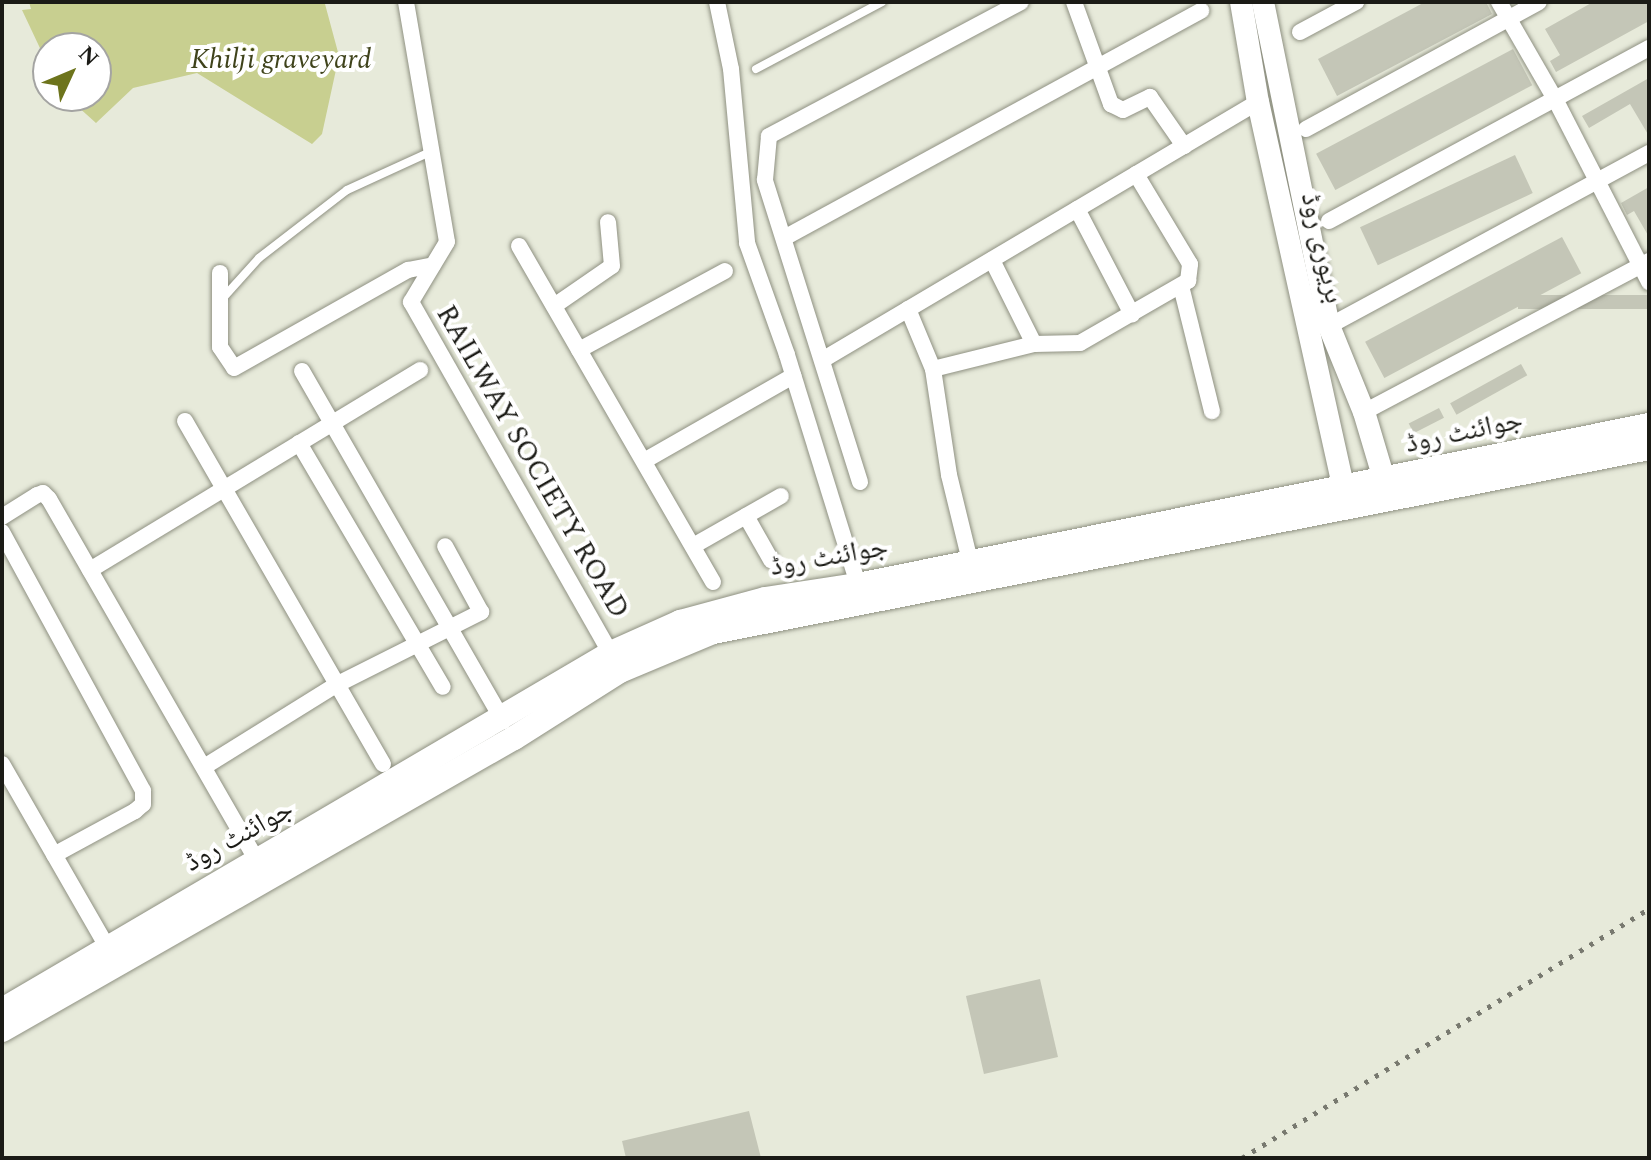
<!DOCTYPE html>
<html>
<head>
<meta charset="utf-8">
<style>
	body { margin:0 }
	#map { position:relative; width:1651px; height:1160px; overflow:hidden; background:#e7eada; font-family:Spectral,"Noto Naskh Arabic",serif }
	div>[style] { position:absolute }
	.green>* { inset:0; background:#c8cf90 }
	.building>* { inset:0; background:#c4c6b7; transform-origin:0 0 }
	.roads { filter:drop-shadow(0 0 2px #8f9182) drop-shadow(0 0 2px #8f9182) }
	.service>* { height:8px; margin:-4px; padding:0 4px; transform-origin:4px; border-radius:4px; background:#fff }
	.minor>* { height:16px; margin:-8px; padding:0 8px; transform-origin:8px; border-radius:8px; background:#fff }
	.secondary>* { height:22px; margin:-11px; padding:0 11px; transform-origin:11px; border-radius:11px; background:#fff }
	.primary>* { height:24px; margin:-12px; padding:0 12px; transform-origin:12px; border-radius:12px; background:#fff }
	.rail>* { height:5px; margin-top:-2.5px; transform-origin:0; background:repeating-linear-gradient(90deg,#78796f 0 4px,transparent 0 12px) }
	span { translate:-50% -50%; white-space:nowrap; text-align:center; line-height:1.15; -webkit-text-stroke:8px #fff; paint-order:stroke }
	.park-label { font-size:28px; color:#3f431b; font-style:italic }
	.street-label { font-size:28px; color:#1b1b16 }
	.frame { position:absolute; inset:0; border:4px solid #1b1b16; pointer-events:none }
	.north { position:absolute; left:32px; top:32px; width:80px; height:80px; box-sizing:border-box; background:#fff; border:2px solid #a4a4a2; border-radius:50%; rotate:46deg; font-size:22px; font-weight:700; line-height:32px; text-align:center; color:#1b1b16 }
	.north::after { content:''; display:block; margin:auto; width:28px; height:36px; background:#6d741c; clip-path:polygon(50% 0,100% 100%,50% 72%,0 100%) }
</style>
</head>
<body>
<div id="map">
	<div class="green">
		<i style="clip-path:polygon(29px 2px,325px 4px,339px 56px,322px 134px,312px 144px,197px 73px,133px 88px,96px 123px,66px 96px,96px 96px,96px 48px,48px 48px,48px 80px,35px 68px,47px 63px,22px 10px,31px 9px)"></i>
	</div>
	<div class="building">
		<i style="clip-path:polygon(1425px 2px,1486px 2px,1492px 14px,1337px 96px,1318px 59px)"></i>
		<i style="clip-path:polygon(1593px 2px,1649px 2px,1649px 21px,1556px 72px,1550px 61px,1560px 55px,1545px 29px)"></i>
		<i style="left:1513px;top:49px;width:41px;height:223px;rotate:62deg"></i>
		<i style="clip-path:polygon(1649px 78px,1649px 136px,1630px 104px,1589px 128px,1582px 116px)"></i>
		<i style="left:1515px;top:155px;width:42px;height:171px;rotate:65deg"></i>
		<i style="clip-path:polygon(1649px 187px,1649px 237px,1634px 211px,1627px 215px,1621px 203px)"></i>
		<i style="left:1562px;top:237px;width:41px;height:223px;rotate:62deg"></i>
		<i style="left:1649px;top:295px;width:14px;height:131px;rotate:90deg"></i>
		<i style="left:1521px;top:364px;width:13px;height:81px;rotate:61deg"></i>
		<i style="left:1439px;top:408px;width:11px;height:34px;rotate:63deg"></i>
		<i style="left:1040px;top:979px;width:80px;height:76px;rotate:77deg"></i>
		<i style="clip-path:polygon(749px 1111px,761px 1158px,626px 1158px,622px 1141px)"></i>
	</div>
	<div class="roads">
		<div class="service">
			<i style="left:756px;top:69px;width:143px;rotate:-28deg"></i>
			<i style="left:223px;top:298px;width:54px;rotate:-48deg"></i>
			<i style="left:259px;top:258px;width:111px;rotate:-37.7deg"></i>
			<i style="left:347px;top:190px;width:91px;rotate:-24.6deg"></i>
		</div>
		<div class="minor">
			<i style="left:406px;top:2px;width:243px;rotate:80.3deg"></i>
			<i style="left:447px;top:242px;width:70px;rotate:121deg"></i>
			<i style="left:411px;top:302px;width:411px;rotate:60.4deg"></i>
			<i style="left:717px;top:2px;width:68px;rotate:78.2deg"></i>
			<i style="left:731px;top:69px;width:175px;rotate:84.7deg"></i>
			<i style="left:747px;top:243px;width:119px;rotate:70.3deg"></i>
			<i style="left:787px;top:355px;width:241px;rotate:72.8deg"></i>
			<i style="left:1074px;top:2px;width:109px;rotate:70.1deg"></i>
			<i style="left:1111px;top:104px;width:13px;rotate:27deg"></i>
			<i style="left:1123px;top:110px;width:30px;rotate:-26deg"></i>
			<i style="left:1150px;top:97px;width:60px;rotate:55.2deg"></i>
			<i style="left:1499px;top:2px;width:112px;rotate:60deg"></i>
			<i style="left:1555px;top:99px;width:206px;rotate:62.8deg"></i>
			<i style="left:1300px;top:32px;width:64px;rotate:-28.2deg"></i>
			<i style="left:1306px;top:129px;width:265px;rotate:-28.6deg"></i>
			<i style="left:1077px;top:209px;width:119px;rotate:62.4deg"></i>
			<i style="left:1329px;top:221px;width:364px;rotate:-28.4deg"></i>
			<i style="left:786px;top:237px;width:473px;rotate:-28.6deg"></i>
			<i style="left:519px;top:246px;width:388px;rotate:60deg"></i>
			<i style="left:992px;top:260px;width:94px;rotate:63.4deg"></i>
			<i style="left:220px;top:273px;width:74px;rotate:90deg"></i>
			<i style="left:220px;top:347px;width:25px;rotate:56deg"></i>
			<i style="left:234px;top:368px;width:200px;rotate:-29.4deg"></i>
			<i style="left:408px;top:270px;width:25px;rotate:-11deg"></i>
			<i style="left:1181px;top:286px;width:129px;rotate:76.1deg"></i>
			<i style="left:554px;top:306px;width:70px;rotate:-34.6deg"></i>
			<i style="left:612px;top:266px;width:44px;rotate:-95.2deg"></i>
			<i style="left:908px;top:309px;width:65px;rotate:67.4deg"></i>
			<i style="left:933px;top:369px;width:107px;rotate:81.4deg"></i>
			<i style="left:949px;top:475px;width:89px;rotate:76.3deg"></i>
			<i style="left:1329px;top:326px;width:364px;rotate:-28.4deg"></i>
			<i style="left:579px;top:350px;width:166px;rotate:-28.4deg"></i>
			<i style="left:824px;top:359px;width:504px;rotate:-30.63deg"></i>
			<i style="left:933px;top:369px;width:104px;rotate:-13.9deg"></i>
			<i style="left:1034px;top:344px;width:46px;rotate:-1.2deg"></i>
			<i style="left:1080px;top:343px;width:125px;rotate:-29.9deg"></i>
			<i style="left:1188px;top:281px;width:17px;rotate:-83deg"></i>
			<i style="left:1190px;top:264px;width:105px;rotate:-121deg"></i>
			<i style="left:302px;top:371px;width:404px;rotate:60.1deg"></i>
			<i style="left:1364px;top:412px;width:323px;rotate:-27.9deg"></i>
			<i style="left:185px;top:421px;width:396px;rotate:60deg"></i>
			<i style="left:299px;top:443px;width:283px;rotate:59.5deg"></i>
			<i style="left:644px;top:461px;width:172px;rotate:-29.7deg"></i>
			<i style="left:860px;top:482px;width:317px;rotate:-107.5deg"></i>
			<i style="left:765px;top:180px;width:44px;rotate:-84.8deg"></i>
			<i style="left:769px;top:136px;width:285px;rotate:-28deg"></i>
			<i style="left:746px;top:516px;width:51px;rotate:60.4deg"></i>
			<i style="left:2px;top:517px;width:41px;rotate:-32.2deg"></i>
			<i style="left:37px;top:495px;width:6px;rotate:-18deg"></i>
			<i style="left:43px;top:493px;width:8px;rotate:45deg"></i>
			<i style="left:49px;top:499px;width:417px;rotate:60.1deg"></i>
			<i style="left:2px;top:532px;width:295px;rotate:61.4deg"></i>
			<i style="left:143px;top:791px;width:13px;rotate:90deg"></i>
			<i style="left:143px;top:804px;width:11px;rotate:139deg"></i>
			<i style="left:135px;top:811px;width:92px;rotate:151.5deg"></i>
			<i style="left:693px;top:546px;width:101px;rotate:-29.6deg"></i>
			<i style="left:90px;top:570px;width:386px;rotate:-31.2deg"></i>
			<i style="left:2px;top:764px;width:209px;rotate:60.1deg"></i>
			<i style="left:204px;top:767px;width:153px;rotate:-31.9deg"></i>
			<i style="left:334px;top:686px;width:165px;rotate:-26.7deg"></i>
			<i style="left:481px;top:612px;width:75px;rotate:-118.6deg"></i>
		</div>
		<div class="secondary">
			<i style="left:1241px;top:2px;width:101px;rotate:80.4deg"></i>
			<i style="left:1258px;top:102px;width:410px;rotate:77.5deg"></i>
			<i style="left:1263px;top:2px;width:331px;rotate:78.5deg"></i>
			<i style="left:1329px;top:326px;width:93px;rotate:67.9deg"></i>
			<i style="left:1364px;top:412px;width:88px;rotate:73.4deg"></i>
		</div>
		<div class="primary">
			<i style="left:2px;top:1010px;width:706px;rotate:-30.38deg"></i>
			<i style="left:611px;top:653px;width:76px;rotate:-24.2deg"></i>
			<i style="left:680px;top:622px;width:88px;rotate:-15.1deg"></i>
			<i style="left:765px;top:599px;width:94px;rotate:-8.6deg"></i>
			<i style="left:858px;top:585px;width:807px;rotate:-11.44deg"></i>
			<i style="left:2px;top:1030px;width:589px;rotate:-29.7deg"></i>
			<i style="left:514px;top:738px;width:125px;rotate:-32.3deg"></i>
			<i style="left:620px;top:671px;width:101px;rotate:-22.8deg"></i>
			<i style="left:713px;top:632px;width:954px;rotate:-11.12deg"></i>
		</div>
	</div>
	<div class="rail">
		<i style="left:1242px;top:1158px;width:477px;rotate:-31.5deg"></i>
	</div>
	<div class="park-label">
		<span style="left:281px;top:60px">Khilji graveyard</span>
	</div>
	<div class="street-label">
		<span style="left:1322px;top:248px;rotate:77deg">بریوری روڈ</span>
		<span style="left:1464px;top:432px;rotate:-12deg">جوائنٹ روڈ</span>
		<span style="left:532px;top:462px;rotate:60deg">RAILWAY SOCIETY ROAD</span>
		<span style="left:829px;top:557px;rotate:-10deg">جوائنٹ روڈ</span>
		<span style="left:239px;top:836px;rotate:-29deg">جوائنٹ روڈ</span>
	</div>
	<div class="frame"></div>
	<div class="north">N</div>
</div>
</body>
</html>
